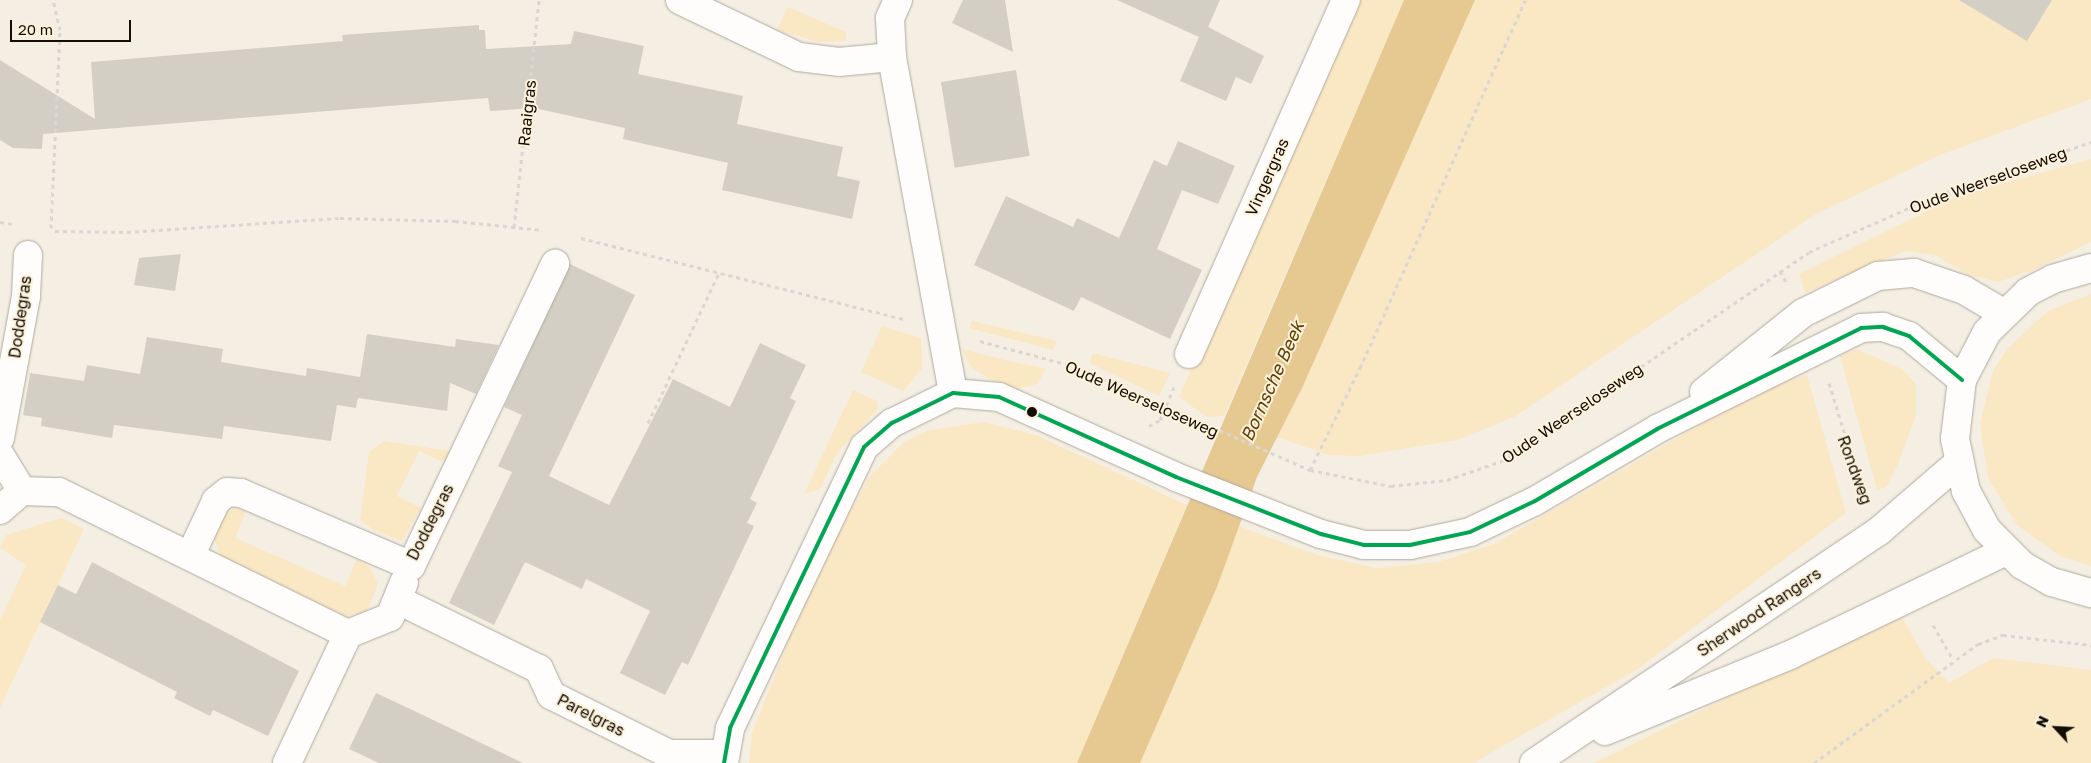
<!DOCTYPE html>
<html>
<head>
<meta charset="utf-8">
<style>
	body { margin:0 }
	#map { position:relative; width:2091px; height:763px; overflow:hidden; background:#f5efe3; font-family:"Golos Text",sans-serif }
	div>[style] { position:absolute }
	.green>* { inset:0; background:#fae7c4 }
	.water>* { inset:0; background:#e6c891 }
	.building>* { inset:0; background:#d4cfc4; transform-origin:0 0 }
	.path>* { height:3px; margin-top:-1.5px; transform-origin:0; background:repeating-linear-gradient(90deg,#d9d6d3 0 4px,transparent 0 8px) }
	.roads { filter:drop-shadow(0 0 1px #aea99f) drop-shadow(0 0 1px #aea99f) }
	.minor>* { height:28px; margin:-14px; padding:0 14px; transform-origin:14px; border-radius:14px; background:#fefdfb }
	.tertiary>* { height:28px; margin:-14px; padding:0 14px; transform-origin:14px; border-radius:14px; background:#fefdfb }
	.primary>* { height:28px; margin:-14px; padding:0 14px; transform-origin:14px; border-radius:14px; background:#fefdfb }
	.bus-1>* { height:4px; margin:-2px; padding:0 2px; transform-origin:2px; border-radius:2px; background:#00a651 }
	.dots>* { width:14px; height:14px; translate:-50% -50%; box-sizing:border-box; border:2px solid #fdf1db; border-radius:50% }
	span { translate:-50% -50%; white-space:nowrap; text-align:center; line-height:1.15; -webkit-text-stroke:4px #fdf1db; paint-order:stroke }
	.street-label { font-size:16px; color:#130e05 }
	.water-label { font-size:18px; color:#5e4306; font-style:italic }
	.north { position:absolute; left:2031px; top:703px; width:50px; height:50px; -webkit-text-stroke:4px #fdf1db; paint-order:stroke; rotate:295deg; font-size:14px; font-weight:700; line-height:20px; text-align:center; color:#130e05 }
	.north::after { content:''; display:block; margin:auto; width:18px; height:22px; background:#130e05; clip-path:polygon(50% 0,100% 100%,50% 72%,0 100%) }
	.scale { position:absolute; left:10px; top:20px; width:121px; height:22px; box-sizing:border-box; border:2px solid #130e05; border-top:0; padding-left:6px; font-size:15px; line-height:18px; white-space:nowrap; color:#130e05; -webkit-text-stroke:4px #fdf1db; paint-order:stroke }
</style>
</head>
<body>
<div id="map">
	<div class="green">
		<i style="clip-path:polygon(1355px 0,1404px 0,1224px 416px,1207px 417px,1179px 397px)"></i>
		<i style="clip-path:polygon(1475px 0,2091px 0,2091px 99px,1940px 155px,1816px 214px,1514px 417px,1457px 440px,1360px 456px,1329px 455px,1277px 437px)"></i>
		<i style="clip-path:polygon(788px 7px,846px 32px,846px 41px,818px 42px,777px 30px)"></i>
		<i style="clip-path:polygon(2091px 159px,2091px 242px,2033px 270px,1998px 282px,1969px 275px,1935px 255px,1905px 251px,1805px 293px,1799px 274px,1958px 196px)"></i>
		<i style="clip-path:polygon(2091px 294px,2091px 566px,2060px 556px,2017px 525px,1988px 478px,1980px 424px,1993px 371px,2007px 349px,2048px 311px)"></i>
		<i style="clip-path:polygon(972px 321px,1057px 341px,1053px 350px,969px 328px)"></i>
		<i style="clip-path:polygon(882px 326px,921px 338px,922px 369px,903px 391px,861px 372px)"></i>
		<i style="clip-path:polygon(962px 349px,1001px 359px,1046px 369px,1037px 384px,1018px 389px,991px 380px,971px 367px)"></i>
		<i style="clip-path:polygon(1857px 349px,1902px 369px,1916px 384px,1916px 415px,1897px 467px,1886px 487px,1877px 490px,1840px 356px)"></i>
		<i style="clip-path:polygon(1093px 353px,1170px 373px,1159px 396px,1089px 363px)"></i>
		<i style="clip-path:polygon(1807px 375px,1846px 513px,1638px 669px,1473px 763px,1140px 763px,1217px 587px,1238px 526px,1317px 555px,1376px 568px,1438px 562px,1494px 544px,1759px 391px)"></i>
		<i style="clip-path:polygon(853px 390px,877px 401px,878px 409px,838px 452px,820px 489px,804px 494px)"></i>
		<i style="clip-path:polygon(983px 422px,1036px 435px,1187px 505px,1077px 763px,749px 763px,752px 733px,813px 579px,870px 476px,904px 442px,926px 431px)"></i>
		<i style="clip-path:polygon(384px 441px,450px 451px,443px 462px,419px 451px,397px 496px,421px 508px,402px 541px,375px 531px,360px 520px,369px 452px)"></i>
		<i style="clip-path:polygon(237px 508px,246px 512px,235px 538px,345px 586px,357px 559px,369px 566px,378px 584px,367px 611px,345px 616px,220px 555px,214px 537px,225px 512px)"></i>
		<i style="clip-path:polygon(61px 518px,84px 529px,0 708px,0 620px,26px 565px,0 548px,6px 535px)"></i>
		<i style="clip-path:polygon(1900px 613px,1925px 658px,1949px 683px,1993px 658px,2091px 670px,2091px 763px,1594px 763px)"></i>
	</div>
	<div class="water">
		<i style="clip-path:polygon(1404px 0,1475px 0,1302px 388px,1257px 477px,1217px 587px,1140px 763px,1077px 763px)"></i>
	</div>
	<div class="building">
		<i style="clip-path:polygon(963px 0,1005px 0,1013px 52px,952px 23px)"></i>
		<i style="clip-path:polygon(1117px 0,1220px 0,1208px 27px,1264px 56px,1251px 84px,1236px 77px,1226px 101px,1180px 81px,1199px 37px)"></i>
		<i style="clip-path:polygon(1959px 0,2052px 0,2027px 41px)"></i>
		<i style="clip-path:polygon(479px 25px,479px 30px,485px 30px,486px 49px,571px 44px,574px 31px,644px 46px,638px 74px,743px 96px,737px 124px,843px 147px,837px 176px,860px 181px,852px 219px,722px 190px,728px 163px,623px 139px,625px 128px,534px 108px,490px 111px,488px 98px,43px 134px,42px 149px,13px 148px,0 140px,0 60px,95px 119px,91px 62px,343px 41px,342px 35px)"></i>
		<i style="left:1016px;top:70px;width:87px;height:76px;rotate:81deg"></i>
		<i style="clip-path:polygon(1178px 141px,1235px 166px,1218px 204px,1182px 190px,1157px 249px,1202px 270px,1170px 339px,1081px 297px,1074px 311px,974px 265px,1006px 196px,1073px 227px,1077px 218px,1119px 238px,1154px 160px,1167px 166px)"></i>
		<i style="clip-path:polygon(181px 254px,175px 291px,134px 285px,139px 258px)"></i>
		<i style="clip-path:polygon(570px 264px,635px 295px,549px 476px,609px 505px,673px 379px,730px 407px,760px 343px,806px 365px,790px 398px,796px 401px,750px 499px,757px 503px,747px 523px,754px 526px,688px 665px,682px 662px,665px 695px,620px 673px,650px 611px,586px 579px,582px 589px,525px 562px,494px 625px,449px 603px,512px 472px,498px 466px,522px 415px,504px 407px)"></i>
		<i style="clip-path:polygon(367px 334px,455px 347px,456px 339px,499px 345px,476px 394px,450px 383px,447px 411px,358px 398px,356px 408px,337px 405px,331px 441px,224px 426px,222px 439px,114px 425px,112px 438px,41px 426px,42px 418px,23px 415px,30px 373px,84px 381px,87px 365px,140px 374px,147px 337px,223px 349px,221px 362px,306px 376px,307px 368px,360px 377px)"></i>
		<i style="clip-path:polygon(92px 562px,299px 671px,268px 736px,213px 710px,210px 716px,174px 698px,177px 692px,40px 622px,58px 585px,76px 594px)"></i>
		<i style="clip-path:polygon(376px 693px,406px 707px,523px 763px,379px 763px,349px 749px)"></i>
	</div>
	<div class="path">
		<i style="left:0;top:222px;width:12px;rotate:9deg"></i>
		<i style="left:514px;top:227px;width:228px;rotate:-83.7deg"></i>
		<i style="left:51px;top:228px;width:198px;rotate:-87.4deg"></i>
		<i style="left:60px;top:30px;width:31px;rotate:-103deg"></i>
		<i style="left:55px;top:231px;width:72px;rotate:0.8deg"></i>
		<i style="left:127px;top:232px;width:213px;rotate:-3.8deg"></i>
		<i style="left:340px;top:218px;width:115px;rotate:1.5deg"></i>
		<i style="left:455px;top:221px;width:88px;rotate:5.8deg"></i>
		<i style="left:581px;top:238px;width:333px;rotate:14.1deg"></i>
		<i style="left:1780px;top:271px;width:13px;rotate:61deg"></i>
		<i style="left:980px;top:341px;width:96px;rotate:15deg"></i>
		<i style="left:1073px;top:366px;width:259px;rotate:23.7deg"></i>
		<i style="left:1310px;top:470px;width:83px;rotate:11.2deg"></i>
		<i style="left:1391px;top:486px;width:56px;rotate:-6.1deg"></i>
		<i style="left:1447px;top:480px;width:58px;rotate:-19.1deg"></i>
		<i style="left:1502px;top:461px;width:371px;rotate:-34.2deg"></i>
		<i style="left:1809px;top:252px;width:141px;rotate:-23.8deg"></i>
		<i style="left:1938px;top:195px;width:162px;rotate:-19.1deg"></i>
		<i style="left:1829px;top:383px;width:118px;rotate:72.8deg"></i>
		<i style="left:648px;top:423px;width:168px;rotate:-64.7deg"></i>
		<i style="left:1149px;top:426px;width:13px;rotate:-29deg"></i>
		<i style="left:1160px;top:420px;width:39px;rotate:-67deg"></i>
		<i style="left:1310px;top:470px;width:114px;rotate:-63.9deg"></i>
		<i style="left:1360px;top:368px;width:403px;rotate:-65.8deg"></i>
		<i style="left:1933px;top:625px;width:39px;rotate:60deg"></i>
		<i style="left:1814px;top:763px;width:203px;rotate:-36deg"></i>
		<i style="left:1978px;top:644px;width:27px;rotate:-20deg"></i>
		<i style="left:2003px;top:635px;width:89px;rotate:6.5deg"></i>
	</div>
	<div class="roads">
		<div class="minor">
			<i style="left:680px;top:0;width:132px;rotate:25.6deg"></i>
			<i style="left:799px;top:57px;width:40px;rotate:7.1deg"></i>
			<i style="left:839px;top:62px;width:53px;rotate:-5.4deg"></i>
			<i style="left:898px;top:0;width:20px;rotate:114deg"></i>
			<i style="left:890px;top:18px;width:39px;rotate:87deg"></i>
			<i style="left:892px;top:57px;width:341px;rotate:79.7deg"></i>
			<i style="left:1189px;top:354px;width:387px;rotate:-66.1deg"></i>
			<i style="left:0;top:438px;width:144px;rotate:-79.6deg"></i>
			<i style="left:26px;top:296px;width:41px;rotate:-87.2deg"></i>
			<i style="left:0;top:455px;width:42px;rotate:58.6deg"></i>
			<i style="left:0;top:510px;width:29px;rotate:-41deg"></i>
			<i style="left:22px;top:491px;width:37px;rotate:2deg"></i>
			<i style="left:59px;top:492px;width:322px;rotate:26.2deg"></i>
			<i style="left:191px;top:554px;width:59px;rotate:-64.7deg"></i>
			<i style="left:216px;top:501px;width:14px;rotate:-39deg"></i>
			<i style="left:227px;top:492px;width:14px;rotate:4deg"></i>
			<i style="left:241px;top:493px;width:185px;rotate:23.2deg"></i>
			<i style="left:411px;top:566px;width:335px;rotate:-64.5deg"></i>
			<i style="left:398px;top:600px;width:157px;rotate:26.1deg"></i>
			<i style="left:539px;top:669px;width:29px;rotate:65deg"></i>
			<i style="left:551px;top:695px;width:132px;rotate:26.6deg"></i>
			<i style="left:669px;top:754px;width:53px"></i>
			<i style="left:287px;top:763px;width:143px;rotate:-64.7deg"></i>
			<i style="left:348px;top:634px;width:45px;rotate:-22deg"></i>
			<i style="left:390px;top:617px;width:37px;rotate:-68deg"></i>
		</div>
		<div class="tertiary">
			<i style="left:1704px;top:392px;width:127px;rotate:-38.6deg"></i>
			<i style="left:1803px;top:313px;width:84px;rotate:-26.3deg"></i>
			<i style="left:1878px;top:276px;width:36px;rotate:-5deg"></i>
			<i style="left:1914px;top:273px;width:53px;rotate:18.8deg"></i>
			<i style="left:1964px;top:290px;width:45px;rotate:30.5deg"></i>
			<i style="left:724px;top:763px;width:36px;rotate:-80deg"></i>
			<i style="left:730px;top:728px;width:311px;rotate:-64.5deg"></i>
			<i style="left:864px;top:447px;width:37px;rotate:-41deg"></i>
			<i style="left:892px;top:423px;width:68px;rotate:-26.2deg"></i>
			<i style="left:953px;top:393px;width:46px;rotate:5deg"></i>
			<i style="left:999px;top:397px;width:194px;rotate:24.3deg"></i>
			<i style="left:1176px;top:477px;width:156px;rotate:21.5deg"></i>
			<i style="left:1321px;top:534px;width:44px;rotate:14.3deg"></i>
			<i style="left:1364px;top:545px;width:46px"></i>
			<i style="left:1410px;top:545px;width:61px;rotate:-12.2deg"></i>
			<i style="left:1470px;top:532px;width:72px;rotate:-25.5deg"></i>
			<i style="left:1535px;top:501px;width:142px;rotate:-30.5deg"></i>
			<i style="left:1657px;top:429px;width:228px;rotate:-26.3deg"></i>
			<i style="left:1861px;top:328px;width:22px;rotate:-3deg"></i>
			<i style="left:1883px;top:327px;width:28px;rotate:19deg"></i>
			<i style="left:1909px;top:336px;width:69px;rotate:39.7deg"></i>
		</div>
		<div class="primary">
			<i style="left:2091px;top:268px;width:40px;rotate:164deg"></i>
			<i style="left:2053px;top:279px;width:28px;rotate:153deg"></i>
			<i style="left:2028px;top:292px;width:57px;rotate:135.7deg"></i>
			<i style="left:1987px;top:332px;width:54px;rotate:117.5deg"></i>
			<i style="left:1962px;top:380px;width:59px;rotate:96.8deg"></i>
			<i style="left:1955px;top:439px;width:53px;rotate:78.1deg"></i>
			<i style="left:1966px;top:491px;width:44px;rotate:61.7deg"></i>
			<i style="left:1987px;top:530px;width:49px;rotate:45deg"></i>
			<i style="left:2022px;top:565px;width:34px;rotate:30deg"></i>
			<i style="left:2052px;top:582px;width:41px;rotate:15.8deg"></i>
			<i style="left:1605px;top:731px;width:200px;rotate:-22.3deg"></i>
			<i style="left:1790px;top:655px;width:240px;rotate:-25.7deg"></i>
			<i style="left:1534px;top:763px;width:416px;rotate:-33.9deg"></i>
			<i style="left:1879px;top:531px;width:104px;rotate:-40.7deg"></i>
		</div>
	</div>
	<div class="bus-1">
		<i style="left:724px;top:763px;width:36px;rotate:-80deg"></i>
		<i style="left:730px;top:728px;width:311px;rotate:-64.5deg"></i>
		<i style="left:864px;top:447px;width:37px;rotate:-41deg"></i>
		<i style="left:892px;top:423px;width:68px;rotate:-26.2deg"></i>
		<i style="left:953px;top:393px;width:46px;rotate:5deg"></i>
		<i style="left:999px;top:397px;width:194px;rotate:24.3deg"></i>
		<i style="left:1176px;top:477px;width:156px;rotate:21.5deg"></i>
		<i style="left:1321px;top:534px;width:44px;rotate:14.3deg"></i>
		<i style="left:1364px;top:545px;width:46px"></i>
		<i style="left:1410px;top:545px;width:61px;rotate:-12.2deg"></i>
		<i style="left:1470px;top:532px;width:72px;rotate:-25.5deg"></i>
		<i style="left:1535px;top:501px;width:142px;rotate:-30.5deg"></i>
		<i style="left:1657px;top:429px;width:228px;rotate:-26.3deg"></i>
		<i style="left:1861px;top:328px;width:22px;rotate:-3deg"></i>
		<i style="left:1883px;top:327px;width:28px;rotate:19deg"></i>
		<i style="left:1909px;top:336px;width:69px;rotate:39.7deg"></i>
	</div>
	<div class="dots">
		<i style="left:1032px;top:412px;background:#130e05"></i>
	</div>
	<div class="street-label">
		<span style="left:527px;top:113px;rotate:-84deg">Raaigras</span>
		<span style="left:1267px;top:177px;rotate:-66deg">Vingergras</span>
		<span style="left:1988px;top:180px;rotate:-20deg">Oude Weerseloseweg</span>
		<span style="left:20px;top:317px;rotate:-82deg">Doddegras</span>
		<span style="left:1142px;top:399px;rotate:24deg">Oude Weerseloseweg</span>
		<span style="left:1572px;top:413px;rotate:-34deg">Oude Weerseloseweg</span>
		<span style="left:1855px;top:470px;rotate:70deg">Rondweg</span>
		<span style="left:430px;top:522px;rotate:-63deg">Doddegras</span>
		<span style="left:1759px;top:612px;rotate:-34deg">Sherwood Rangers</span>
		<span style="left:591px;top:715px;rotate:27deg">Parelgras</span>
	</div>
	<div class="water-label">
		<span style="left:1272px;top:381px;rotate:-66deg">Bornsche Beek</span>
	</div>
	<div class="north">N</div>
	<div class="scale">20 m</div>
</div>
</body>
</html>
